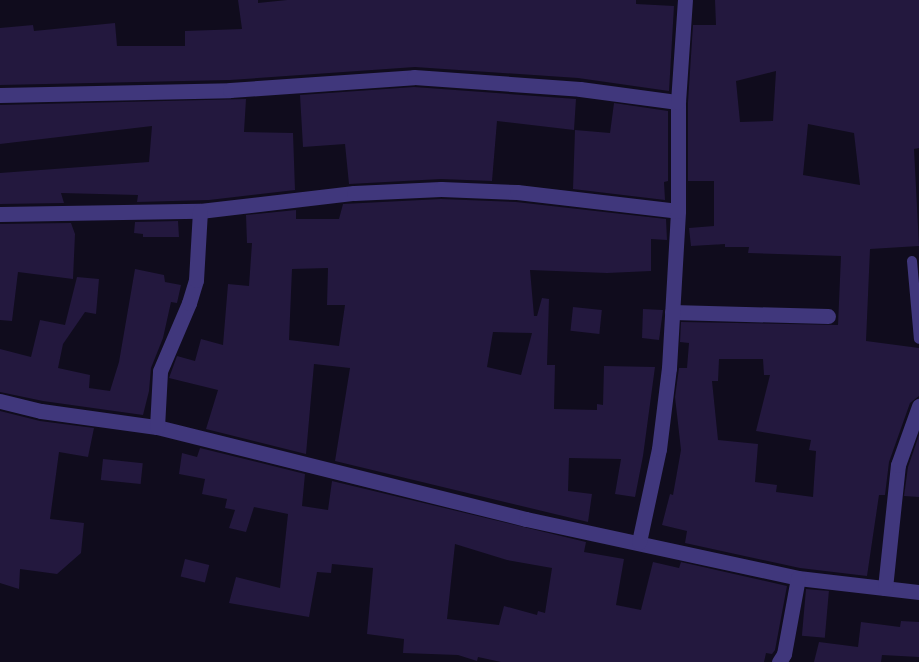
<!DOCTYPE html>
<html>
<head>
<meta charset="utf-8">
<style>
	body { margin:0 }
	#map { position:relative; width:919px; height:662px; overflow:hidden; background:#100c1d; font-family:"Exo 2",sans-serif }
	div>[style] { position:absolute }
	.building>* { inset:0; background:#23183e; transform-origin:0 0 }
	.service>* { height:10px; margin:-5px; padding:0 5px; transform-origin:5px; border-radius:5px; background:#40377c }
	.minor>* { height:15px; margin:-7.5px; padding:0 7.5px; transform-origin:7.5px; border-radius:7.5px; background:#40377c }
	span { translate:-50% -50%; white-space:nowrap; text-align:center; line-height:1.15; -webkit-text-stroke:4.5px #100c1d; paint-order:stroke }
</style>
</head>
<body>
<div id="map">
	<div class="building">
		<i style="clip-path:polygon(238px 0,258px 0,258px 3px,287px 0,636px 0,636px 4px,674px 6px,669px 91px,578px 78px,415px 67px,230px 80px,0 85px,0 28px,33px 25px,34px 31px,115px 23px,117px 46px,185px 46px,185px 31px,242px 29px)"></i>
		<i style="clip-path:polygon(evenodd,715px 0,919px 0,919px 148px,914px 149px,919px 246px,870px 249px,866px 341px,919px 348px,919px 396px,910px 403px,889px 462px,885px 495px,879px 495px,867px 576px,800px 568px,685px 543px,687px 531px,662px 525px,670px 494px,673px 495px,681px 450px,675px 397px,679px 368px,687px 368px,689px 343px,680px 342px,681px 322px,838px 325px,841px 256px,748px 253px,749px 247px,725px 247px,725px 244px,691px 246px,689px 228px,714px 226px,714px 181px,688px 181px,688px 102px,693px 25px,716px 25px,715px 0,776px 71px,773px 121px,740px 122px,736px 81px,776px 71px,715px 0,808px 124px,854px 133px,860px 185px,803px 175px,808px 124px,715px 0,719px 359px,763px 359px,764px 375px,770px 375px,756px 431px,811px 440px,809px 450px,816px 451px,813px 497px,776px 492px,777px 485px,755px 482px,758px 444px,718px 440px,712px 381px,718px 381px,719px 359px)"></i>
		<i style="clip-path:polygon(414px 87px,576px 99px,574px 130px,497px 121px,492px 181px,441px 179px,349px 184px,345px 144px,303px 147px,300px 95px)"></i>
		<i style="clip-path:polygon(246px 99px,244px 132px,293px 133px,295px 190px,209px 200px,137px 202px,138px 195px,61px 193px,64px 203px,0 204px,0 173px,149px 162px,152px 126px,0 144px,0 105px)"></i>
		<i style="clip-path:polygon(614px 103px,668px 111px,668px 181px,664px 182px,665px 200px,573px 189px,575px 130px,610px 133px)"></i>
		<i style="clip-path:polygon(evenodd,441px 199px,516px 202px,666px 219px,667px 240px,651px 239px,651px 271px,607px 273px,530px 270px,534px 316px,537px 316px,542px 298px,549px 299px,547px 365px,555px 365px,554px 409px,597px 410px,597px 404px,603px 405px,604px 366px,655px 367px,643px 456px,635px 497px,615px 494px,621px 459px,569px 458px,568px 491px,592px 494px,588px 522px,335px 461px,350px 368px,314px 364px,306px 454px,206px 429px,218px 390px,169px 378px,177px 356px,195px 361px,201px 339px,223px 345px,228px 284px,249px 286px,252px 243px,247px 243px,246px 215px,296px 210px,296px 219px,339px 219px,343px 204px,441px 199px,328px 268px,327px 305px,345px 305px,339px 346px,289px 340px,292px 269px,328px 268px,441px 199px,493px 332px,532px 333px,521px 375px,487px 367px,493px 332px)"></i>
		<i style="clip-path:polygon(178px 221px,179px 237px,143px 237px,143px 234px,134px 233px,135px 222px)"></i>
		<i style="clip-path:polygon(71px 223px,75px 234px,73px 279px,18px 272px,12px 321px,0 320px,0 224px)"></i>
		<i style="clip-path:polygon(135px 269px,164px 275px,165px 282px,181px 285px,177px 303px,171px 302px,163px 338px,151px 368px,149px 391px,143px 415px,43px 401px,0 392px,0 349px,31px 357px,40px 320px,65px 325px,77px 277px,99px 279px,96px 314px,85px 312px,63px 344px,58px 368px,90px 375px,89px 388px,110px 391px,119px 362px)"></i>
		<i style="left:573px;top:307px;width:29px;height:24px;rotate:6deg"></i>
		<i style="clip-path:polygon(643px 309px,663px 310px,659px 340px,642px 338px)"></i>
		<i style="clip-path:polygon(0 411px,40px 421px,94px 428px,88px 457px,59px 452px,50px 519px,84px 523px,81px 553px,57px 574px,20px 569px,19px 589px,0 583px)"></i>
		<i style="clip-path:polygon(919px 435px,919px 497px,904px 496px,908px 467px)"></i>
		<i style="clip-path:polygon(evenodd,200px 448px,305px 474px,302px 506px,328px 510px,332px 481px,586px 542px,584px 552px,624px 559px,616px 605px,641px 610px,653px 562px,679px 568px,681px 562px,787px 586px,775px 650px,772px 654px,766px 653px,764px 662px,501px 662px,478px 657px,477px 661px,458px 655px,403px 653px,404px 639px,367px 634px,373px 568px,332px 564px,331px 573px,317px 572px,309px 617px,229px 603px,236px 577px,280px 588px,288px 514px,254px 507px,246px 532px,229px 528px,235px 510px,225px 508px,227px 499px,202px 494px,205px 479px,179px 474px,182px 453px,197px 457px,200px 448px,455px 544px,507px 560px,552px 568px,545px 613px,538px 611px,537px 615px,504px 606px,499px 625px,447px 619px,455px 544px)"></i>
		<i style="left:103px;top:459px;width:40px;height:21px;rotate:6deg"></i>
		<i style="left:185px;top:559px;width:25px;height:18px;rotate:14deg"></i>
		<i style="left:806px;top:589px;width:23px;height:47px;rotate:5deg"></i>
		<i style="clip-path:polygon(901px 621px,919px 622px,919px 657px,882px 655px,881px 662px,814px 662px,819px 642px,858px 647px,861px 622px,900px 627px)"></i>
	</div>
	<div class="service">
		<i style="left:912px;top:261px;width:78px;rotate:84.9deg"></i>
	</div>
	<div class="minor">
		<i style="left:0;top:95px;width:230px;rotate:-1.2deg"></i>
		<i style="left:230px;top:90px;width:184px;rotate:-4deg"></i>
		<i style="left:414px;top:77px;width:166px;rotate:4.1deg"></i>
		<i style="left:580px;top:89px;width:99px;rotate:7.6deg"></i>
		<i style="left:0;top:214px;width:200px;rotate:-0.9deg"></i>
		<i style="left:200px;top:211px;width:155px;rotate:-6.7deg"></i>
		<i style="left:354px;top:193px;width:87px;rotate:-2.6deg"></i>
		<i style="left:441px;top:189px;width:76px;rotate:2.3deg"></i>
		<i style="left:517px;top:192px;width:162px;rotate:6.7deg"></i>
		<i style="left:672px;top:312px;width:156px;rotate:1.5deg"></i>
		<i style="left:0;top:401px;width:42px;rotate:13.7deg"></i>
		<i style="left:41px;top:411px;width:117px;rotate:7.9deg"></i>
		<i style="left:157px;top:427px;width:380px;rotate:14deg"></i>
		<i style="left:526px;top:519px;width:278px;rotate:12.2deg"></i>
		<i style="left:798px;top:578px;width:122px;rotate:6.6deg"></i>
		<i style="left:157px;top:427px;width:56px;rotate:-86.9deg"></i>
		<i style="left:160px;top:371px;width:74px;rotate:-66.9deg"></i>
		<i style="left:189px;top:303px;width:24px;rotate:-73deg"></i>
		<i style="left:196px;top:280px;width:69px;rotate:-86.7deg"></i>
		<i style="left:639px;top:542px;width:95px;rotate:-77.9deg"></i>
		<i style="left:659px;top:449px;width:82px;rotate:-83deg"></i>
		<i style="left:669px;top:368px;width:157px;rotate:-86.7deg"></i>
		<i style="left:678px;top:211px;width:109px;rotate:-90deg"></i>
		<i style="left:678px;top:102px;width:102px;rotate:-86.1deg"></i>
		<i style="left:885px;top:588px;width:124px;rotate:-84deg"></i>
		<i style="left:898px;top:465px;width:63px;rotate:-70.4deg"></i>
		<i style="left:779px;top:662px;width:9px;rotate:-58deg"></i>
		<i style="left:784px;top:654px;width:77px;rotate:-79.6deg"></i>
	</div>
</div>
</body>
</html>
